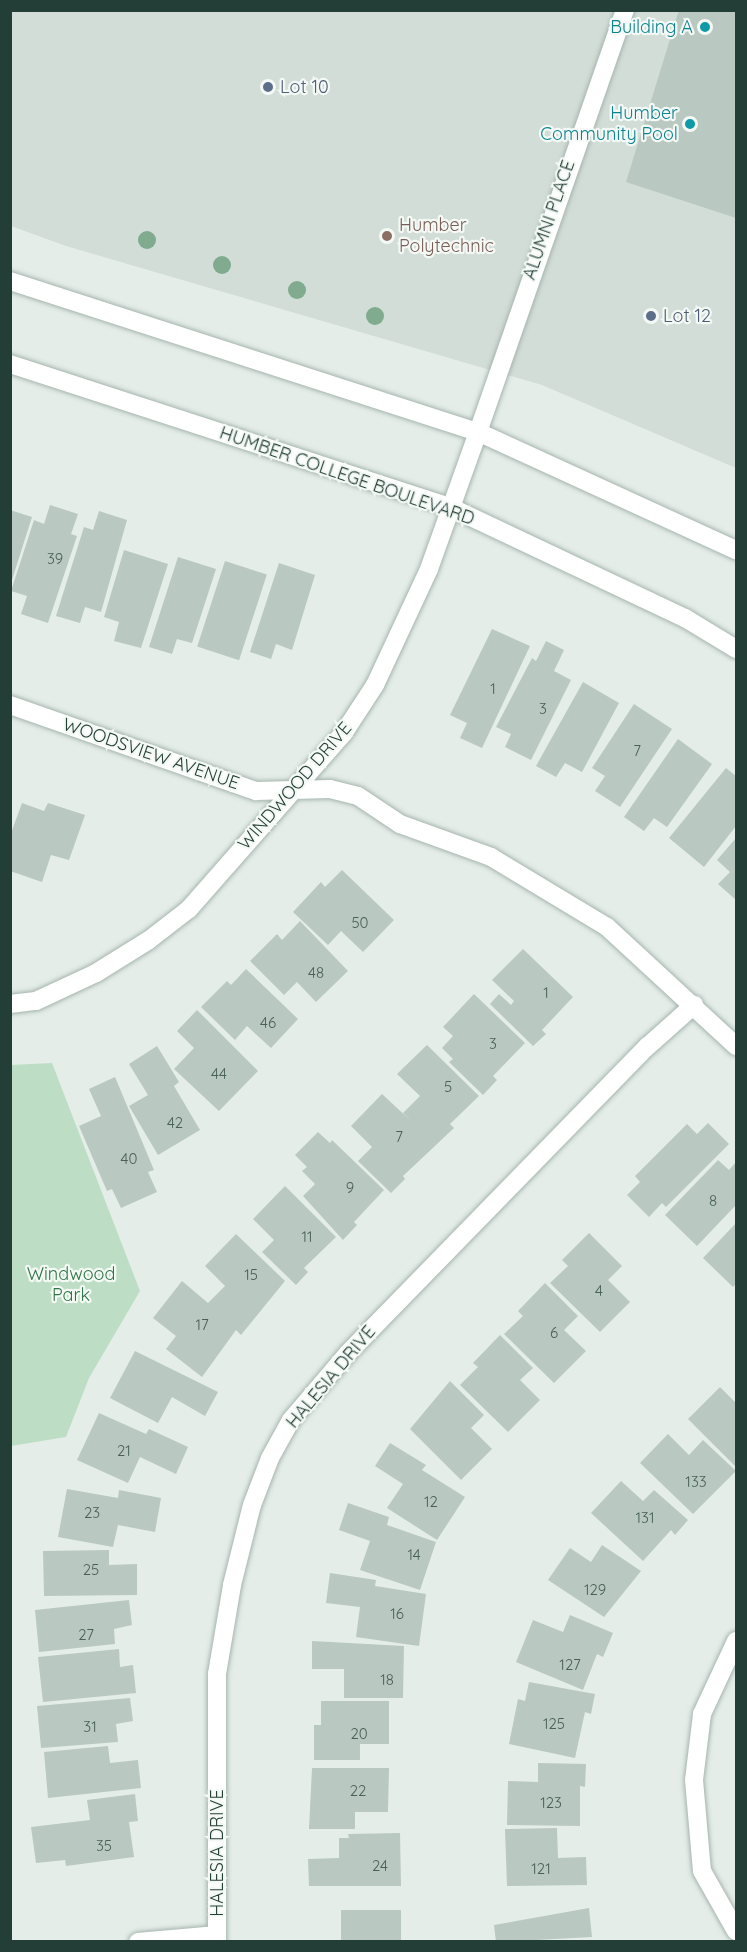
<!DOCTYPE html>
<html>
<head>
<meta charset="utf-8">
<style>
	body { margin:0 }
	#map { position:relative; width:747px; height:1952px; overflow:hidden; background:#e4ede8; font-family:Quicksand,sans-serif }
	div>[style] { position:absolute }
	.built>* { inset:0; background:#d2ddd7 }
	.green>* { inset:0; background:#bddec4 }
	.building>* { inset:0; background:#b9c8c1; transform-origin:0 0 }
	.roads { filter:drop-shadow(0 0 2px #a6b5af) drop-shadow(0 0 2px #a6b5af) }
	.service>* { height:18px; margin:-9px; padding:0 9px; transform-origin:9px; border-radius:9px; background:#fff }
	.minor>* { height:18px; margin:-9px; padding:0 9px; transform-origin:9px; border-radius:9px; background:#fff }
	.tertiary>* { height:18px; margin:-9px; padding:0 9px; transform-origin:9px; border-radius:9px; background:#fff }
	.trees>* { width:18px; height:18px; margin:-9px; border-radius:50%; background:#80ab8e }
	.dots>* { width:16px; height:16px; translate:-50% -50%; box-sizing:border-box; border:3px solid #f4f9f6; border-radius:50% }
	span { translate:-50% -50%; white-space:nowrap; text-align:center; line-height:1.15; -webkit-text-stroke:4.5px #f4f9f6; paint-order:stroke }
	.number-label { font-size:15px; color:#486059 }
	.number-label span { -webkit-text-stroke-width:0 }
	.culture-label { font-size:18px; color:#0d838f }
	.right { translate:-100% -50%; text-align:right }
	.service-label { font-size:18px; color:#4e5e75 }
	.left { translate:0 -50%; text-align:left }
	.street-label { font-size:18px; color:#233e36 }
	.education-label { font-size:18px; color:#785e54 }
	.park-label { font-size:18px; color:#2e7545 }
	.frame { position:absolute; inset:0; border:12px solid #233e36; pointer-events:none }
</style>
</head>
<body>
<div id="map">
	<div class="built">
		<i style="clip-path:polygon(10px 11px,736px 11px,736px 468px,542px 385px,66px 246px,11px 226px)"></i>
	</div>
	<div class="green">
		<i style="clip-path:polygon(52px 1063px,140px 1291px,89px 1378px,66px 1437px,11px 1446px,11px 1065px)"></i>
	</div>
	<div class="building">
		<i style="clip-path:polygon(679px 10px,736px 10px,736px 218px,626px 182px)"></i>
		<i style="clip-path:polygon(50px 505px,78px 514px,71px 534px,77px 536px,48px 623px,21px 614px,27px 596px,11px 591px,34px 520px,44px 524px)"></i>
		<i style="clip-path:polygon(10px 510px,32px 517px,11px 583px,10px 583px)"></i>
		<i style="clip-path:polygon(99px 511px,127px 520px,101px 612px,85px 607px,80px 623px,56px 616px,84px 527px,93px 530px)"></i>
		<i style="clip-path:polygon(124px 550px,168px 564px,141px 648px,114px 641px,119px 622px,104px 617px)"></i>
		<i style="clip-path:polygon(178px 557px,216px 569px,192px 643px,177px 639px,172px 654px,149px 647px)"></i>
		<i style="left:225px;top:561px;width:44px;height:90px;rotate:18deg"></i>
		<i style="clip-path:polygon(279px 563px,315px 575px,292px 650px,276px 644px,271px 659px,250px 652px)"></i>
		<i style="clip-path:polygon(492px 629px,530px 646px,482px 748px,460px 738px,467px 723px,450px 715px)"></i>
		<i style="clip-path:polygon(546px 641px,564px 650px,554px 671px,571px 680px,531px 760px,505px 747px,511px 734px,496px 727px,532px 658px,536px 661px)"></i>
		<i style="clip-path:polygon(583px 682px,619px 703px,582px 772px,565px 763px,556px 777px,536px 766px)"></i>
		<i style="clip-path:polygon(634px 704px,672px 729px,620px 807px,595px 791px,605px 776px,592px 768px)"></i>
		<i style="clip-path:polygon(678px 739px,712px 764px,667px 827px,654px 818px,644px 831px,624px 817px)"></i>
		<i style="clip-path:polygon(726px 768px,736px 776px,736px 826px,704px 867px,669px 838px)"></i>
		<i style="clip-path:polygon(22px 803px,44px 811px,48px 803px,85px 815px,69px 860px,51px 855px,42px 882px,10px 871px,10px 836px)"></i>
		<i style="clip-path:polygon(736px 838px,736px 900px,718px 884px,730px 872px,717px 860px)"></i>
		<i style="clip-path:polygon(342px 870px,394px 920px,363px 952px,341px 931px,328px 945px,293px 912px,321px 882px,325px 887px)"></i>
		<i style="clip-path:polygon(300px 921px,348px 971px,316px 1002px,297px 982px,284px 995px,250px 961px,277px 934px,282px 940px)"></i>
		<i style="clip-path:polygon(523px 949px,573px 997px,542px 1030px,546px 1034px,533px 1046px,490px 1004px,499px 994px,511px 1005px,514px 1001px,492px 980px)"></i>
		<i style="clip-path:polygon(246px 969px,298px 1019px,271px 1048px,247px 1026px,235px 1040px,201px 1007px,227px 981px,231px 985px)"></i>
		<i style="clip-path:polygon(474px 994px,525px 1043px,493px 1076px,497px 1080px,483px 1095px,449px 1062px,453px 1059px,442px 1048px,453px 1036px,443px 1027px)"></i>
		<i style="clip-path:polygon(197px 1010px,258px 1071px,219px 1111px,174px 1069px,194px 1048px,177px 1031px)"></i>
		<i style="clip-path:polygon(427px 1045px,479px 1096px,450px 1124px,454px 1128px,403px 1176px,405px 1179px,391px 1193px,358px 1161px,372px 1147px,351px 1126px,382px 1094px,411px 1121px,403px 1113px,420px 1096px,397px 1074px)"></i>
		<i style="clip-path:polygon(157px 1046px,179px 1082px,174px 1086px,200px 1130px,158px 1155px,129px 1106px,148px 1095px,129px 1064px)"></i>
		<i style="clip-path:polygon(115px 1077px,154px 1170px,148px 1172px,157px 1192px,121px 1208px,112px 1189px,107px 1191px,79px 1126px,101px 1116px,89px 1089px)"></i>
		<i style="clip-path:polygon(708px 1123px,729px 1144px,666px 1207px,662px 1203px,649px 1217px,627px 1195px,640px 1182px,635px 1176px,687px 1124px,697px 1134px)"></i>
		<i style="clip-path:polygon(318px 1132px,330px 1143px,332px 1140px,384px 1190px,354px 1222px,357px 1225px,343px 1240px,303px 1196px,315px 1184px,302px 1171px,307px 1167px,295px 1155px)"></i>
		<i style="clip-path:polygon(718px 1160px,729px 1170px,736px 1162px,736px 1205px,697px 1246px,665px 1215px)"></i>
		<i style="clip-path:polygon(285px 1186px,336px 1237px,304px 1268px,308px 1272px,296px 1285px,262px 1252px,274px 1240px,253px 1219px)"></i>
		<i style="clip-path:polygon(736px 1223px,736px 1284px,733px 1287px,703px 1258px)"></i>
		<i style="clip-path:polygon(589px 1233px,622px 1266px,608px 1280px,630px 1302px,600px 1332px,550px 1283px,568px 1266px,562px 1260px)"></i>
		<i style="clip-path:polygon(236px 1234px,285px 1281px,241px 1335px,236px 1330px,202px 1377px,166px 1349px,176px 1336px,153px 1318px,182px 1281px,208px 1303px,225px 1286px,205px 1266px)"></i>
		<i style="clip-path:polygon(545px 1283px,578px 1316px,564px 1330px,586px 1351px,554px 1383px,504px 1334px,523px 1316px,518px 1311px)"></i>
		<i style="clip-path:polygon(500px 1335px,533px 1368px,520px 1380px,540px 1400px,508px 1432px,460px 1385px,478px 1367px,473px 1363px)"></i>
		<i style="clip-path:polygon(135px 1351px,218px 1392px,205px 1416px,172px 1397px,158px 1423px,110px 1398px)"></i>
		<i style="clip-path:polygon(450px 1381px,484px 1415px,471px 1428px,492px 1449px,461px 1480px,410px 1429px)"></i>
		<i style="clip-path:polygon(720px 1387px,736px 1403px,736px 1467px,688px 1419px)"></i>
		<i style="clip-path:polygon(99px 1413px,146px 1434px,149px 1429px,188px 1447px,176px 1474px,140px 1457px,128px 1483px,77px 1460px)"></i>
		<i style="clip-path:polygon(668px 1434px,689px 1455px,703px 1440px,736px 1471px,693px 1514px,640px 1463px)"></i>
		<i style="clip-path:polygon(390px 1443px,426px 1465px,422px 1470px,465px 1497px,437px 1540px,387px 1508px,403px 1484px,375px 1466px)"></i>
		<i style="clip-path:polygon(621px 1481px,643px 1501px,654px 1490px,688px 1520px,675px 1535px,671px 1530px,643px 1561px,591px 1513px)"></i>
		<i style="clip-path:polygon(67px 1489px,118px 1498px,119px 1490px,161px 1498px,155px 1532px,118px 1525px,113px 1547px,58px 1537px)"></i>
		<i style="clip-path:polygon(348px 1503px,389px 1517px,387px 1525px,436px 1542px,420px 1590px,360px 1570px,370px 1541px,339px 1530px)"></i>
		<i style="clip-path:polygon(602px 1545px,641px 1571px,604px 1617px,548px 1580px,570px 1548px,591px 1562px)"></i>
		<i style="clip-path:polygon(109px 1550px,109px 1565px,137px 1564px,137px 1595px,44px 1596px,43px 1551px)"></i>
		<i style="clip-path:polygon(330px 1573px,376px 1580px,375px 1586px,426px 1594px,419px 1646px,356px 1637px,360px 1607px,326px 1603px)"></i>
		<i style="clip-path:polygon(129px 1600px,132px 1625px,114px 1629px,115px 1644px,39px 1652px,35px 1610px)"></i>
		<i style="clip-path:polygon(570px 1615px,613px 1633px,603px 1657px,597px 1654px,583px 1690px,516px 1662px,533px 1620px,563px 1632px)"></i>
		<i style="clip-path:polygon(312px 1641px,404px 1646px,403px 1698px,344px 1698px,344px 1669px,312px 1669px)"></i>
		<i style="clip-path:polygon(119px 1649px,120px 1667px,133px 1665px,136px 1693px,43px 1702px,38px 1657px)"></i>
		<i style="clip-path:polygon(529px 1682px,595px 1694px,591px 1714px,585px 1712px,575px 1758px,509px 1744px,518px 1699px,525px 1701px)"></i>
		<i style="clip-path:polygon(130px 1698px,133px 1721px,116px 1724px,118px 1742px,41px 1748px,37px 1706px)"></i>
		<i style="clip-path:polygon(321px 1701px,389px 1701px,389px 1744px,360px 1744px,360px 1760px,314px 1760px,314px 1725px,321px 1725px)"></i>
		<i style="clip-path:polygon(108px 1746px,110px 1763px,138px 1760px,141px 1788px,48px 1798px,44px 1752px)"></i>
		<i style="clip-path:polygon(538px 1763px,586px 1764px,585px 1787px,580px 1786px,580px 1826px,507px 1825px,508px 1781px,538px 1782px)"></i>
		<i style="clip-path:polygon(312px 1768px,389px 1768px,388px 1812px,355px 1812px,355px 1829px,309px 1829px)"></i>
		<i style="clip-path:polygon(135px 1794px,138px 1821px,129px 1822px,134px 1857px,66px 1866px,65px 1860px,36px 1863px,31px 1827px,90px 1820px,87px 1800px)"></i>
		<i style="clip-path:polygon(557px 1828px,558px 1858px,586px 1857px,587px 1885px,507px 1886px,505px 1829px)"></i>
		<i style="clip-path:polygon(400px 1833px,401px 1886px,309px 1886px,308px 1859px,339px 1858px,339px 1838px,349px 1838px,348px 1834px)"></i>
		<i style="clip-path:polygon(589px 1908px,592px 1937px,496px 1942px,494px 1925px)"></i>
		<i style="left:341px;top:1910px;width:60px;height:32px"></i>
	</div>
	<div class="roads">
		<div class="service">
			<i style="left:478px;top:432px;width:447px;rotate:-70.8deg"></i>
		</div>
		<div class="minor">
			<i style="left:10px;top:705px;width:261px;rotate:19.3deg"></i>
			<i style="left:256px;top:791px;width:74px;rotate:-1.5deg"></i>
			<i style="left:330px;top:789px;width:29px;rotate:14deg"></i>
			<i style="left:358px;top:796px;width:50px;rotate:33.7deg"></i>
			<i style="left:400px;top:824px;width:97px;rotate:19.9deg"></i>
			<i style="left:491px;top:857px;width:135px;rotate:31.1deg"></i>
			<i style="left:607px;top:927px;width:176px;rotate:42.7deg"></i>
			<i style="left:10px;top:1004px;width:26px;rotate:-7deg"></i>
			<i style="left:36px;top:1001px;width:66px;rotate:-25deg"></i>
			<i style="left:96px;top:973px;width:62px;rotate:-31.9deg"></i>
			<i style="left:149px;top:940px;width:51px;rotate:-37.8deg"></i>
			<i style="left:189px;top:909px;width:233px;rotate:-48.7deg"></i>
			<i style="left:343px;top:734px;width:59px;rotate:-56.9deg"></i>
			<i style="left:375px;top:685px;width:128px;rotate:-65deg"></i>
			<i style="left:429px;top:569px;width:145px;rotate:-70.3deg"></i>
			<i style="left:736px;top:1641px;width:81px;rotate:115deg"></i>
			<i style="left:702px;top:1714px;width:66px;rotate:96.9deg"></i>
			<i style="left:694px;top:1780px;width:91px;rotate:85deg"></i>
			<i style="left:702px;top:1871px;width:69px;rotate:60.5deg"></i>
			<i style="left:138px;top:1942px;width:79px;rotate:-5.1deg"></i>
			<i style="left:217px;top:1942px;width:268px;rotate:-90deg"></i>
			<i style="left:217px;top:1674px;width:90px;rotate:-80.4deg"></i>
			<i style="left:232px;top:1585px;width:82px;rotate:-76deg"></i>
			<i style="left:252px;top:1505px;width:50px;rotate:-69deg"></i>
			<i style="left:270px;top:1458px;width:43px;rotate:-61.1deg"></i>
			<i style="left:291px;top:1420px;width:88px;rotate:-49.6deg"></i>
			<i style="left:348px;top:1353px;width:429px;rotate:-45.7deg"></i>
			<i style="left:648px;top:1046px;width:62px;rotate:-41.7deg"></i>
		</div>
		<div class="tertiary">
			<i style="left:10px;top:281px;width:492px;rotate:17.9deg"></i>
			<i style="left:478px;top:432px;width:284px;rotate:24.6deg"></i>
			<i style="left:10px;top:364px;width:465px;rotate:18deg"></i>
			<i style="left:452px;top:508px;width:258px;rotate:25.3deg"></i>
			<i style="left:685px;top:618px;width:60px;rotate:31.3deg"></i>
		</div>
	</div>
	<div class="trees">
		<i style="left:147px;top:240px"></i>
		<i style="left:222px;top:265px"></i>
		<i style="left:297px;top:290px"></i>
		<i style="left:375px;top:316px"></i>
	</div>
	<div class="dots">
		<i style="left:705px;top:27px;background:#0f9aa8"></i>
		<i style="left:268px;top:87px;background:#5c6f8a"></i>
		<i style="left:690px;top:124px;background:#0f9aa8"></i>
		<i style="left:387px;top:236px;background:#8d6e63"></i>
		<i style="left:651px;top:316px;background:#5c6f8a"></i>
	</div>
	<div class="number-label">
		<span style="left:55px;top:559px">39</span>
		<span style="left:493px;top:689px">1</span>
		<span style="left:543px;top:709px">3</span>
		<span style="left:637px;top:751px">7</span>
		<span style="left:360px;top:923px">50</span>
		<span style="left:316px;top:973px">48</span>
		<span style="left:546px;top:993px">1</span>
		<span style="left:268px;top:1023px">46</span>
		<span style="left:493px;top:1044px">3</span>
		<span style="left:219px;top:1074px">44</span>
		<span style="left:448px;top:1087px">5</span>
		<span style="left:175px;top:1123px">42</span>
		<span style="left:399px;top:1137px">7</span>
		<span style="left:129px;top:1159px">40</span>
		<span style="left:350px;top:1188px">9</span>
		<span style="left:713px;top:1201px">8</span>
		<span style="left:307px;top:1237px">11</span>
		<span style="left:251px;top:1275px">15</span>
		<span style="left:599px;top:1291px">4</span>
		<span style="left:202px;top:1325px">17</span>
		<span style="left:554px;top:1333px">6</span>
		<span style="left:124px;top:1451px">21</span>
		<span style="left:696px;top:1482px">133</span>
		<span style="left:431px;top:1502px">12</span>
		<span style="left:92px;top:1513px">23</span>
		<span style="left:645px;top:1518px">131</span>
		<span style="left:414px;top:1555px">14</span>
		<span style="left:91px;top:1570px">25</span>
		<span style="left:595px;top:1590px">129</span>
		<span style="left:397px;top:1614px">16</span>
		<span style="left:86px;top:1635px">27</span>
		<span style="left:570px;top:1665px">127</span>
		<span style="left:387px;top:1680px">18</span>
		<span style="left:554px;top:1724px">125</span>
		<span style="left:90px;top:1727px">31</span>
		<span style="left:359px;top:1734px">20</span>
		<span style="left:358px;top:1791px">22</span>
		<span style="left:551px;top:1803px">123</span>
		<span style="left:104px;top:1846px">35</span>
		<span style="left:380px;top:1866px">24</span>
		<span style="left:541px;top:1869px">121</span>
	</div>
	<div class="culture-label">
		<span class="right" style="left:693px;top:27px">Building A</span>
		<span class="right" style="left:678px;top:124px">Humber<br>Community Pool</span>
	</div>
	<div class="service-label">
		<span class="left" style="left:280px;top:87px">Lot 10</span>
		<span class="left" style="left:663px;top:316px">Lot 12</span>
	</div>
	<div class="street-label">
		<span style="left:549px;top:220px;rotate:-71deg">ALUMNI PLACE</span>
		<span style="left:347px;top:476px;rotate:19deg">HUMBER COLLEGE BOULEVARD</span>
		<span style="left:151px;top:754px;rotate:19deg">WOODSVIEW AVENUE</span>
		<span style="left:295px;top:786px;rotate:-49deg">WINDWOOD DRIVE</span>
		<span style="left:331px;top:1377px;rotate:-50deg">HALESIA DRIVE</span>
		<span style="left:217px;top:1853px;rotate:-90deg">HALESIA DRIVE</span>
	</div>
	<div class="education-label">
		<span class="left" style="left:399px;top:236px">Humber<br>Polytechnic</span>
	</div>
	<div class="park-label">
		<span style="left:71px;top:1285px">Windwood<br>Park</span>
	</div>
	<div class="frame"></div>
</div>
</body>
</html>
